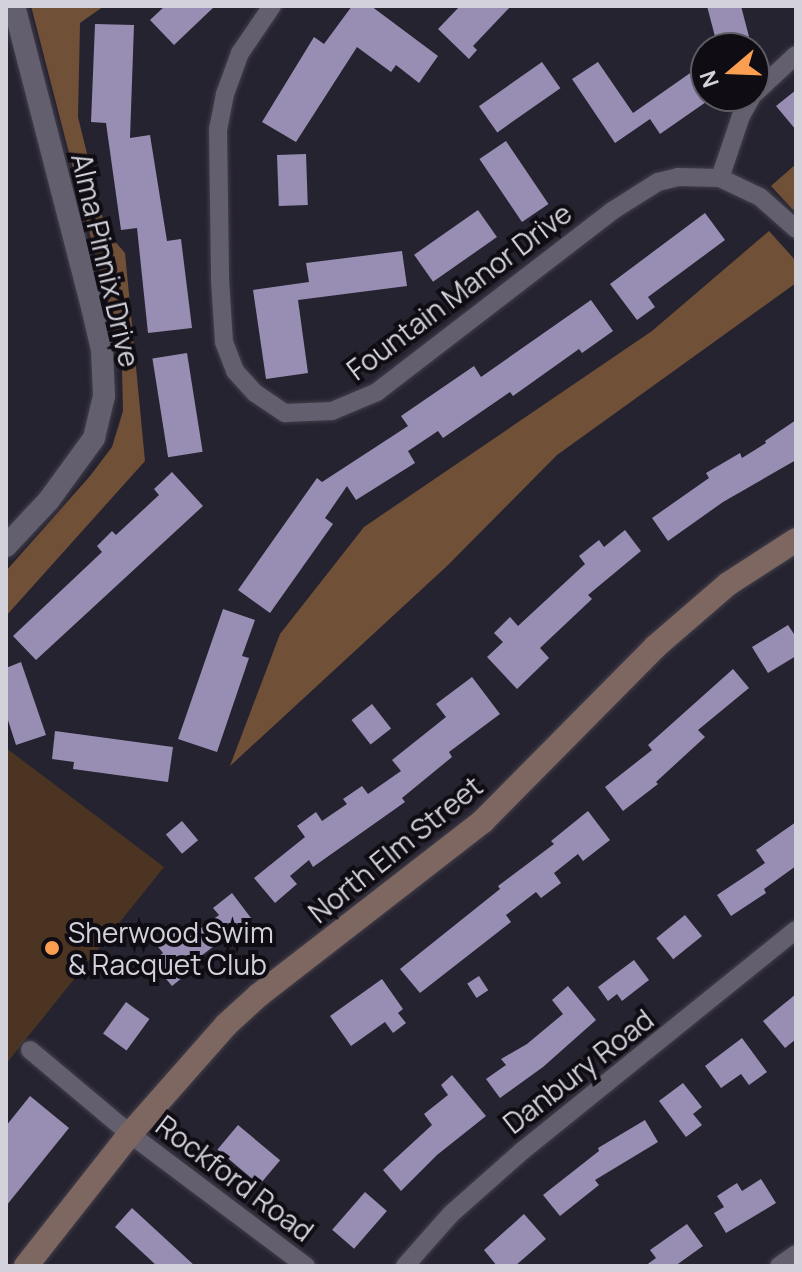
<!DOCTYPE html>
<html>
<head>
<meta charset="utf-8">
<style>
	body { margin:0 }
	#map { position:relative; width:802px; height:1272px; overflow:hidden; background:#262330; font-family:Manrope,sans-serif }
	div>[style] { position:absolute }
	.green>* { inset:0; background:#4c3423 }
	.forest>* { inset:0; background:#715038 }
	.building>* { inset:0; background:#988eb4; transform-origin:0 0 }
	.roads { filter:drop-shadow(0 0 2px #423f4a) drop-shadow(0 0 2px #423f4a) }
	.minor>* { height:18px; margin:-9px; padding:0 9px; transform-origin:9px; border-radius:9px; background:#635f6f }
	.tertiary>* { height:22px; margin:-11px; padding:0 11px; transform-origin:11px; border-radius:11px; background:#635f6f }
	.secondary>* { height:24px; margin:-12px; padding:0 12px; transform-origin:12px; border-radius:12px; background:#7e6661 }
	.dots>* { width:22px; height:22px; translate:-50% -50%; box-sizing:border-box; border:4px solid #0f0d13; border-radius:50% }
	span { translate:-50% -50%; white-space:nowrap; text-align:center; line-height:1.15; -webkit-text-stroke:8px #0f0d13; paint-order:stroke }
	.street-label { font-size:28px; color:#d3d1da }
	.poi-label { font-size:28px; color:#d3d1da }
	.left { translate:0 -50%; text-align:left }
	.frame { position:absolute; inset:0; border:8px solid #d3d1da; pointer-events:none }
	.north { position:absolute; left:690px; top:32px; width:80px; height:80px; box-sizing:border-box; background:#0f0d13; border:2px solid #5d5b63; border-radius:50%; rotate:251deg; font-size:22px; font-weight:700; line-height:32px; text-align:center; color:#d3d1da }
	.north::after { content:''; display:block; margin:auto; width:28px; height:36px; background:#fc9e52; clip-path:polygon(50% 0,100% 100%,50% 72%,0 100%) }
</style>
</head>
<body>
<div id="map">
	<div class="green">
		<i style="clip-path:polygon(6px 748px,164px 867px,6px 1064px)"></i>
	</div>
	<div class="forest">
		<i style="clip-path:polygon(31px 6px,104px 6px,80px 23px,78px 117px,106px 231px,125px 253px,145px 461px,6px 616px,6px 571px,90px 476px,112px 447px,123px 411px,122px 369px,108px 304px)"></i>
		<i style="clip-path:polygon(796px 164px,796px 208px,793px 210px,771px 186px)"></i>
		<i style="clip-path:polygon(769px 231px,796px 261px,796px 283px,557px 455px,447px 566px,230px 766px,280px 634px,364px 527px,652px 331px)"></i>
	</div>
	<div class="building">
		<i style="clip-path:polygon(165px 6px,215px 6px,174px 45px,150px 20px)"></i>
		<i style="clip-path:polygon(352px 6px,371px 6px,438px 56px,419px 83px,396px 65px,391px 72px,357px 47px,296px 142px,262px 122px,314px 37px,324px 44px)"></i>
		<i style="clip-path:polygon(460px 6px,511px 6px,473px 46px,477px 50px,469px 59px,438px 29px)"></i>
		<i style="clip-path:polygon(707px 6px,741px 6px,752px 48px,718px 48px)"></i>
		<i style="clip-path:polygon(95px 24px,134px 25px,130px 138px,150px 135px,167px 241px,181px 239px,192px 328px,148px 333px,137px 228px,121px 230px,106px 123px,91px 122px)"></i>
		<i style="left:542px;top:62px;width:32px;height:77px;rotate:55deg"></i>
		<i style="clip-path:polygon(598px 62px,633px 113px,706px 62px,706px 102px,660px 134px,650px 119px,615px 143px,572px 79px)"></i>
		<i style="clip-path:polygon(796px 90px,796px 130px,776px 106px)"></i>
		<i style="left:506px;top:141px;width:76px;height:32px;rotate:56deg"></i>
		<i style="left:306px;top:154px;width:51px;height:29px;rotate:88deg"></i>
		<i style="left:478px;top:210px;width:33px;height:78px;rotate:55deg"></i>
		<i style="clip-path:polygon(705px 213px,725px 240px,648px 297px,655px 307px,637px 320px,610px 284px)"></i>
		<i style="clip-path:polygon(402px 251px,407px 286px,298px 300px,308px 373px,266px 379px,253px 290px,309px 282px,306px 263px)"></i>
		<i style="clip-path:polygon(591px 300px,613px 331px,582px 353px,579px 349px,513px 396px,510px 392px,443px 438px,438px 431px,408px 451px,415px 463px,356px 500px,347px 486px,325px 518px,333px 524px,270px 613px,238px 590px,317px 478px,322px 482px,408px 426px,401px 416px,474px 366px,481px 377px)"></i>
		<i style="left:187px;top:353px;width:100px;height:35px;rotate:81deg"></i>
		<i style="clip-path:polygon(796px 420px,796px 460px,723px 502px,668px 541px,652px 518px,709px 478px,706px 473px,740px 453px,742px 458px,766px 443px,765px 441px)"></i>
		<i style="clip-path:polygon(172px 472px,203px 506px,36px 660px,13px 636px,102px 552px,97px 546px,112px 531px,116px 535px,159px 495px,154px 489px)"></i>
		<i style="clip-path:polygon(625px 530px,641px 551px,588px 595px,592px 599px,540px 648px,549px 658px,517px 689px,487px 657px,503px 642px,494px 633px,510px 617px,518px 626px,585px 564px,579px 556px,599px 540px,604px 547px)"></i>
		<i style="clip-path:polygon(223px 609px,255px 620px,242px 656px,249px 658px,217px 752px,178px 739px)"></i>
		<i style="clip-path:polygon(788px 625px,796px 637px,796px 656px,768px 673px,752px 647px)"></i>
		<i style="clip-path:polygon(21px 662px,46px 735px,16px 745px,6px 714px,6px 668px)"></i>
		<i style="clip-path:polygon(733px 669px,749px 688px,698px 730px,705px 737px,656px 782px,658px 784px,623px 811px,605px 787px,652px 750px,648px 745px)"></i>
		<i style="clip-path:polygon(472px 677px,500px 714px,449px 752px,452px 757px,402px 798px,405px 802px,313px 867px,309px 860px,290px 876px,297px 884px,275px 903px,254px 878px,305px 837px,297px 826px,316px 812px,322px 821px,347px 804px,343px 799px,362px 786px,368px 794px,401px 771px,392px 760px,446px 717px,436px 704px)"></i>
		<i style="left:372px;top:704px;width:31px;height:26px;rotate:52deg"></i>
		<i style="clip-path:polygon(55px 731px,173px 747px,168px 782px,73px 769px,74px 762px,52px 759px)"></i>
		<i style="clip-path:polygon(588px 811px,610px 840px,583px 861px,578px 854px,554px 873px,561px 883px,541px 898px,536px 892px,506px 915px,511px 922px,420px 993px,400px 969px,500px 889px,498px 886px,554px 844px,551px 841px)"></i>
		<i style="left:182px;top:821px;width:25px;height:21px;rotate:50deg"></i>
		<i style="clip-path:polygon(796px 822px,796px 866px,764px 889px,766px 893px,731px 916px,717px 895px,765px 863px,756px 850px)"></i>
		<i style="clip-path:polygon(232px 893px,251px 918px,201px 956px,204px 960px,172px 986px,152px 962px,163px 953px,155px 943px,176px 926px,186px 939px,219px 915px,213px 908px)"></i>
		<i style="left:685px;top:915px;width:27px;height:37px;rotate:51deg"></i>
		<i style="clip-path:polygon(634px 960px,649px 980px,622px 1001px,617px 994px,608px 1001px,598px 987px)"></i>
		<i style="left:479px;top:976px;width:17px;height:14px;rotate:57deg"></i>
		<i style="clip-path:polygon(382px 979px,403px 1009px,398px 1013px,406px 1023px,393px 1033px,385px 1022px,351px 1046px,330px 1016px)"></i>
		<i style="clip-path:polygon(568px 986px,596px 1020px,543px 1067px,500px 1098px,486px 1079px,506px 1065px,501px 1059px,527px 1044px,563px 1014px,552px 1000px)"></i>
		<i style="clip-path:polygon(796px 994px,796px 1039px,785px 1048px,763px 1021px)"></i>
		<i style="left:126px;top:1002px;width:29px;height:39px;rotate:36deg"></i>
		<i style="clip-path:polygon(742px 1038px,767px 1072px,749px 1085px,741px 1074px,721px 1088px,705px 1066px)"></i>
		<i style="clip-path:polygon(452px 1075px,486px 1116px,437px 1155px,401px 1191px,383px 1170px,432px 1125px,424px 1114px,448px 1095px,441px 1085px)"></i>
		<i style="clip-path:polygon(683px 1083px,702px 1107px,693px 1114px,702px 1125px,686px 1137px,659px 1101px)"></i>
		<i style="clip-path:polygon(30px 1096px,69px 1128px,6px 1206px,6px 1126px)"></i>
		<i style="clip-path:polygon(645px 1120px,658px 1142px,595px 1180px,599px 1185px,560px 1216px,543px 1195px,599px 1151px,598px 1148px)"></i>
		<i style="left:238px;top:1125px;width:55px;height:32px;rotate:40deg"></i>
		<i style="clip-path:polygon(761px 1179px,776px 1203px,726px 1233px,714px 1213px,724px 1207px,717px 1196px,737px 1183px,742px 1191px)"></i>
		<i style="left:365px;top:1192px;width:29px;height:50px;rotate:41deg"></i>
		<i style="clip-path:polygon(132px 1208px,195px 1266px,157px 1266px,115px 1227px)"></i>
		<i style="clip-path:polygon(524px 1214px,546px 1239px,515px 1266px,497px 1266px,484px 1250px)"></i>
		<i style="clip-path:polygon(687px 1224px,703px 1246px,675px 1266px,645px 1266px,656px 1258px,650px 1250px)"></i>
	</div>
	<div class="roads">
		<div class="minor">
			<i style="left:272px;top:6px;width:57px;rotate:124.2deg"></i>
			<i style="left:240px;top:53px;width:44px;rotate:110.1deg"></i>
			<i style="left:225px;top:94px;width:36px;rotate:101deg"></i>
			<i style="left:218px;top:129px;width:151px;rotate:89.2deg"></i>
			<i style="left:220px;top:280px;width:62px;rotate:86.3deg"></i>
			<i style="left:224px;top:342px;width:31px;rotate:69deg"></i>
			<i style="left:235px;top:371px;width:30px;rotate:48deg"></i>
			<i style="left:255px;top:393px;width:36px;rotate:34deg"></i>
			<i style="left:285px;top:413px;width:47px;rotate:-2.4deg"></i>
			<i style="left:332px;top:411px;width:49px;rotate:-22.9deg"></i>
			<i style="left:377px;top:392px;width:297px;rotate:-37.6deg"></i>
			<i style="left:612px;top:211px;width:54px;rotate:-32.2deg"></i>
			<i style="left:658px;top:182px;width:21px;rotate:-14deg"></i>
			<i style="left:678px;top:177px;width:42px;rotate:1.4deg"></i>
			<i style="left:720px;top:178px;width:44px;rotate:25.4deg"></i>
			<i style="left:760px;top:197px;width:48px;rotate:41.6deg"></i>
			<i style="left:754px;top:94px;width:57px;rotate:-42.9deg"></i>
			<i style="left:720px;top:178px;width:65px;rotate:-71.3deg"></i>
			<i style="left:741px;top:116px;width:23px;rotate:-61deg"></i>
			<i style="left:30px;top:1050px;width:131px;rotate:40deg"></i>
			<i style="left:130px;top:1134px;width:220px;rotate:36.9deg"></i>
			<i style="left:405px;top:1266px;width:69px;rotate:-48.5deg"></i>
			<i style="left:451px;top:1214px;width:95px;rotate:-41.6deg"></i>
			<i style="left:522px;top:1151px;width:352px;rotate:-38.9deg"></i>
			<i style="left:779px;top:1266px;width:21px;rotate:-35deg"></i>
		</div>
		<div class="tertiary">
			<i style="left:6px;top:546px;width:63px;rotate:-46.9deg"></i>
			<i style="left:49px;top:500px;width:77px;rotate:-54deg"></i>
			<i style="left:94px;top:438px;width:43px;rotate:-76.6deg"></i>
			<i style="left:104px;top:396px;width:46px;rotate:-92.5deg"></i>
			<i style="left:102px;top:350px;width:44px;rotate:-103.1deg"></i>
			<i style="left:92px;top:307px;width:311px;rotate:-104.5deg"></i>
		</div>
		<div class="secondary">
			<i style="left:26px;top:1266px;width:168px;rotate:-51.8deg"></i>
			<i style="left:130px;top:1134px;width:145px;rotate:-48.6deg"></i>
			<i style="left:226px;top:1025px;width:45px;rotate:-42.3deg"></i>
			<i style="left:259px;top:995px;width:284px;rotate:-37.8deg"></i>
			<i style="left:483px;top:821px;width:245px;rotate:-45.3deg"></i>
			<i style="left:655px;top:647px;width:96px;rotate:-40.8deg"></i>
			<i style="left:728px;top:584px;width:81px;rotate:-32.9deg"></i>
		</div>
	</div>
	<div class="dots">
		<i style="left:52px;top:948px;background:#fc9e52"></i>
	</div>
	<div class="street-label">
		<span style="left:106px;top:260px;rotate:77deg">Alma Pinnix Drive</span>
		<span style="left:459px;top:291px;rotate:-37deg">Fountain Manor Drive</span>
		<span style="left:395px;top:849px;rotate:-39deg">North Elm Street</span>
		<span style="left:578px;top:1071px;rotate:-38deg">Danbury Road</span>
		<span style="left:235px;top:1178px;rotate:37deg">Rockford Road</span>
	</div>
	<div class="poi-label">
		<span class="left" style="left:68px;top:948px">Sherwood Swim<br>&amp; Racquet Club</span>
	</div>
	<div class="frame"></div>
	<div class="north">N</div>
</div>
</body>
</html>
